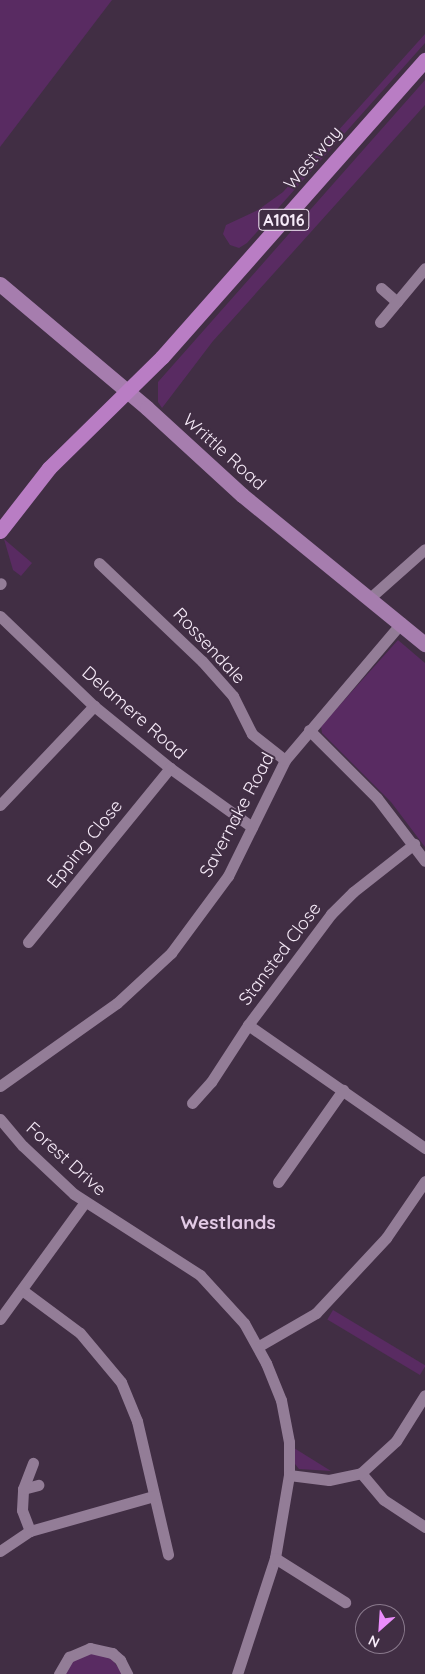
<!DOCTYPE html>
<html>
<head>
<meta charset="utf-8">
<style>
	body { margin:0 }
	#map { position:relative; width:425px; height:1674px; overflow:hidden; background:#412e44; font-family:Quicksand,sans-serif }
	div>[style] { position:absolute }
	.green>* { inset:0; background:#592b62; transform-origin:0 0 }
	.street>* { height:11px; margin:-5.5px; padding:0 5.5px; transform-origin:5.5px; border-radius:5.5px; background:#937d97 }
	.secondary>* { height:15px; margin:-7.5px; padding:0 7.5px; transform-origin:7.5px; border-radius:7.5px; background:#a67dae }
	.primary>* { height:15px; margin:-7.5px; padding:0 7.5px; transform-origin:7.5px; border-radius:7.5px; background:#b97dc4 }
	span { translate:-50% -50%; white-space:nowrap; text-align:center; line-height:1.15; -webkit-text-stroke:4px #412e44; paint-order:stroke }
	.shield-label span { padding:1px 4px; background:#412e44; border:1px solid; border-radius:4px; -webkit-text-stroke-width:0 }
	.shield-label { font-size:16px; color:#f6eaf8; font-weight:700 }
	.street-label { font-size:18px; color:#f6eaf8 }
	.neighbourhood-label { font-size:19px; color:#e1c9e5; font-weight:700 }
	.north { position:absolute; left:355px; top:1604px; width:50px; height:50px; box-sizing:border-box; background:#412e44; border:1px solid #89798c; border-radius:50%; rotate:206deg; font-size:14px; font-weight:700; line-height:20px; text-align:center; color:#f6eaf8 }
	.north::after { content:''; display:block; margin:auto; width:18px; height:22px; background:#eb8dfc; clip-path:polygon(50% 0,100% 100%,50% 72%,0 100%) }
</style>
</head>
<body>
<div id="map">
	<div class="green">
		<i style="clip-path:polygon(0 0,112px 0,0 147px)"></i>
		<i style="clip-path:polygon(425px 34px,425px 43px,247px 243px,239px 248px,230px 245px,223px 234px,226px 225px,258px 210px,283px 192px)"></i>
		<i style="clip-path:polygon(425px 80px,425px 105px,213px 341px,162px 408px,158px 402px,158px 382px)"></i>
		<i style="clip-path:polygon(4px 539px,32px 563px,21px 576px,13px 570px)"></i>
		<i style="clip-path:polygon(398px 640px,425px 663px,425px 847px,391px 802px,322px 733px,321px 726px)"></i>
		<i style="left:333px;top:1310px;width:108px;height:11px;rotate:31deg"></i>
		<i style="clip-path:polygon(294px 1448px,331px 1471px,299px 1469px,295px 1464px)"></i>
		<i style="clip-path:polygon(92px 1652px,111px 1658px,123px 1674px,64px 1674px,73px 1660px)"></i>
	</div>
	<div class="street">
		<i style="left:381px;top:288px;width:21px;rotate:41deg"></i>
		<i style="left:380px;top:322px;width:70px;rotate:-50.2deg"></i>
		<i style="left:99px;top:563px;width:142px;rotate:43.6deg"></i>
		<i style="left:202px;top:661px;width:47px;rotate:48.5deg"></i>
		<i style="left:233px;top:696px;width:42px;rotate:63.4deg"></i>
		<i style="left:252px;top:734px;width:42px;rotate:38.2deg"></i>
		<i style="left:0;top:584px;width:1px;rotate:-45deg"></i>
		<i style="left:371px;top:597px;width:72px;rotate:-41.6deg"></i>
		<i style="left:0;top:616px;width:130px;rotate:43.8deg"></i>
		<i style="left:94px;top:706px;width:98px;rotate:39.2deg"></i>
		<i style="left:170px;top:768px;width:101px;rotate:35.7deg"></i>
		<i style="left:309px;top:730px;width:96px;rotate:45deg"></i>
		<i style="left:377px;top:798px;width:79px;rotate:52.7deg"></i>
		<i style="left:0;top:805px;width:137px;rotate:-46.5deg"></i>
		<i style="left:28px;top:942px;width:225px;rotate:-50.8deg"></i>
		<i style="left:248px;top:1025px;width:216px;rotate:34.8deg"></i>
		<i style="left:0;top:1086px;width:143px;rotate:-35.4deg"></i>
		<i style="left:117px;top:1003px;width:74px;rotate:-42.8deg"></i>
		<i style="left:171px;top:953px;width:96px;rotate:-53.5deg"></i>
		<i style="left:228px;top:876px;width:129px;rotate:-63.8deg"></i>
		<i style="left:285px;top:760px;width:180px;rotate:-49.7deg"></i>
		<i style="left:192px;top:1103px;width:28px;rotate:-48deg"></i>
		<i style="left:211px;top:1082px;width:68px;rotate:-57deg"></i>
		<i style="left:248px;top:1025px;width:139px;rotate:-53.2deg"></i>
		<i style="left:331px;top:914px;width:31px;rotate:-45deg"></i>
		<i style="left:353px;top:892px;width:78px;rotate:-38.2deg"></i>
		<i style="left:0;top:1119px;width:35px;rotate:50deg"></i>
		<i style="left:23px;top:1146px;width:70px;rotate:43.3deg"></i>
		<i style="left:74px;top:1194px;width:150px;rotate:32.7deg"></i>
		<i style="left:200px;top:1275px;width:65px;rotate:47.5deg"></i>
		<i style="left:244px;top:1323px;width:46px;rotate:61.2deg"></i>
		<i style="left:266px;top:1363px;width:40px;rotate:68deg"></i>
		<i style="left:281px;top:1400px;width:43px;rotate:79.2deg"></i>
		<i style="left:289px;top:1442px;width:33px;rotate:90deg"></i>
		<i style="left:289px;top:1475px;width:84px;rotate:99.6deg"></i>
		<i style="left:275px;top:1558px;width:122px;rotate:108.1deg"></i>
		<i style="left:278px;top:1182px;width:113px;rotate:-54.8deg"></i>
		<i style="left:22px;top:1290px;width:72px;rotate:36.6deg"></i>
		<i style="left:80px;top:1333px;width:64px;rotate:50.1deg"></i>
		<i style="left:121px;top:1382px;width:42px;rotate:67.7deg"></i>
		<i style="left:137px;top:1421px;width:137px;rotate:76.9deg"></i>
		<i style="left:0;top:1319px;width:145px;rotate:-54deg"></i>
		<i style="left:259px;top:1346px;width:66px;rotate:-30.1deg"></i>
		<i style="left:316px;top:1313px;width:103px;rotate:-47deg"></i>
		<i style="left:386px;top:1238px;width:69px;rotate:-55.6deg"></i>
		<i style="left:361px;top:1473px;width:35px;rotate:50deg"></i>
		<i style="left:384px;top:1500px;width:49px;rotate:33.4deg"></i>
		<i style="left:289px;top:1475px;width:40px;rotate:7.1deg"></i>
		<i style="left:329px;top:1480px;width:33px;rotate:-12deg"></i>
		<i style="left:361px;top:1473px;width:47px;rotate:-42.4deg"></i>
		<i style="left:396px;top:1441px;width:54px;rotate:-57.8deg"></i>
		<i style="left:23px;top:1489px;width:16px;rotate:-15deg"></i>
		<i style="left:30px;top:1531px;width:22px;rotate:-111deg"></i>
		<i style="left:22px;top:1510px;width:21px;rotate:-87deg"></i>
		<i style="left:23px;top:1489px;width:28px;rotate:-69deg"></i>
		<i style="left:0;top:1551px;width:36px;rotate:-34deg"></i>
		<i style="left:30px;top:1531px;width:129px;rotate:-15.8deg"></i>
		<i style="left:275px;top:1558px;width:83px;rotate:32.2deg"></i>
		<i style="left:59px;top:1674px;width:20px;rotate:-60deg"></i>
		<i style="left:69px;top:1657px;width:23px;rotate:-23deg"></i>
		<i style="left:90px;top:1648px;width:23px;rotate:13deg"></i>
		<i style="left:112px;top:1653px;width:11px;rotate:41deg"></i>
		<i style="left:120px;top:1660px;width:16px;rotate:63deg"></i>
	</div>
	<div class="secondary">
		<i style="left:0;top:284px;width:192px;rotate:40.1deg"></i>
		<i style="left:147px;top:408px;width:129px;rotate:42.5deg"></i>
		<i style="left:242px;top:495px;width:236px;rotate:39.2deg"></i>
	</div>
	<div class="primary">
		<i style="left:0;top:531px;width:80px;rotate:-52.1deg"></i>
		<i style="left:49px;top:468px;width:158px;rotate:-44.5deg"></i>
		<i style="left:162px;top:357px;width:397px;rotate:-48.5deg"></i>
	</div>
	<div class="shield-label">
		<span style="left:284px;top:220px">A1016</span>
	</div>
	<div class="street-label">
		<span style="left:313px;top:158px;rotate:-49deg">Westway</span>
		<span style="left:224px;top:452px;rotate:42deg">Writtle Road</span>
		<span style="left:209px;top:646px;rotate:47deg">Rossendale</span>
		<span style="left:134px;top:713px;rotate:41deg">Delamere Road</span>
		<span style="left:237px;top:815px;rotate:-62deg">Savernake Road</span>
		<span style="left:85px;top:844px;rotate:-51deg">Epping Close</span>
		<span style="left:280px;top:954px;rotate:-53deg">Stansted Close</span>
		<span style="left:66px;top:1159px;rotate:42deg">Forest Drive</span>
	</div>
	<div class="neighbourhood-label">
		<span style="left:228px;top:1223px">Westlands</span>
	</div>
	<div class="north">N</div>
</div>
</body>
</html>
